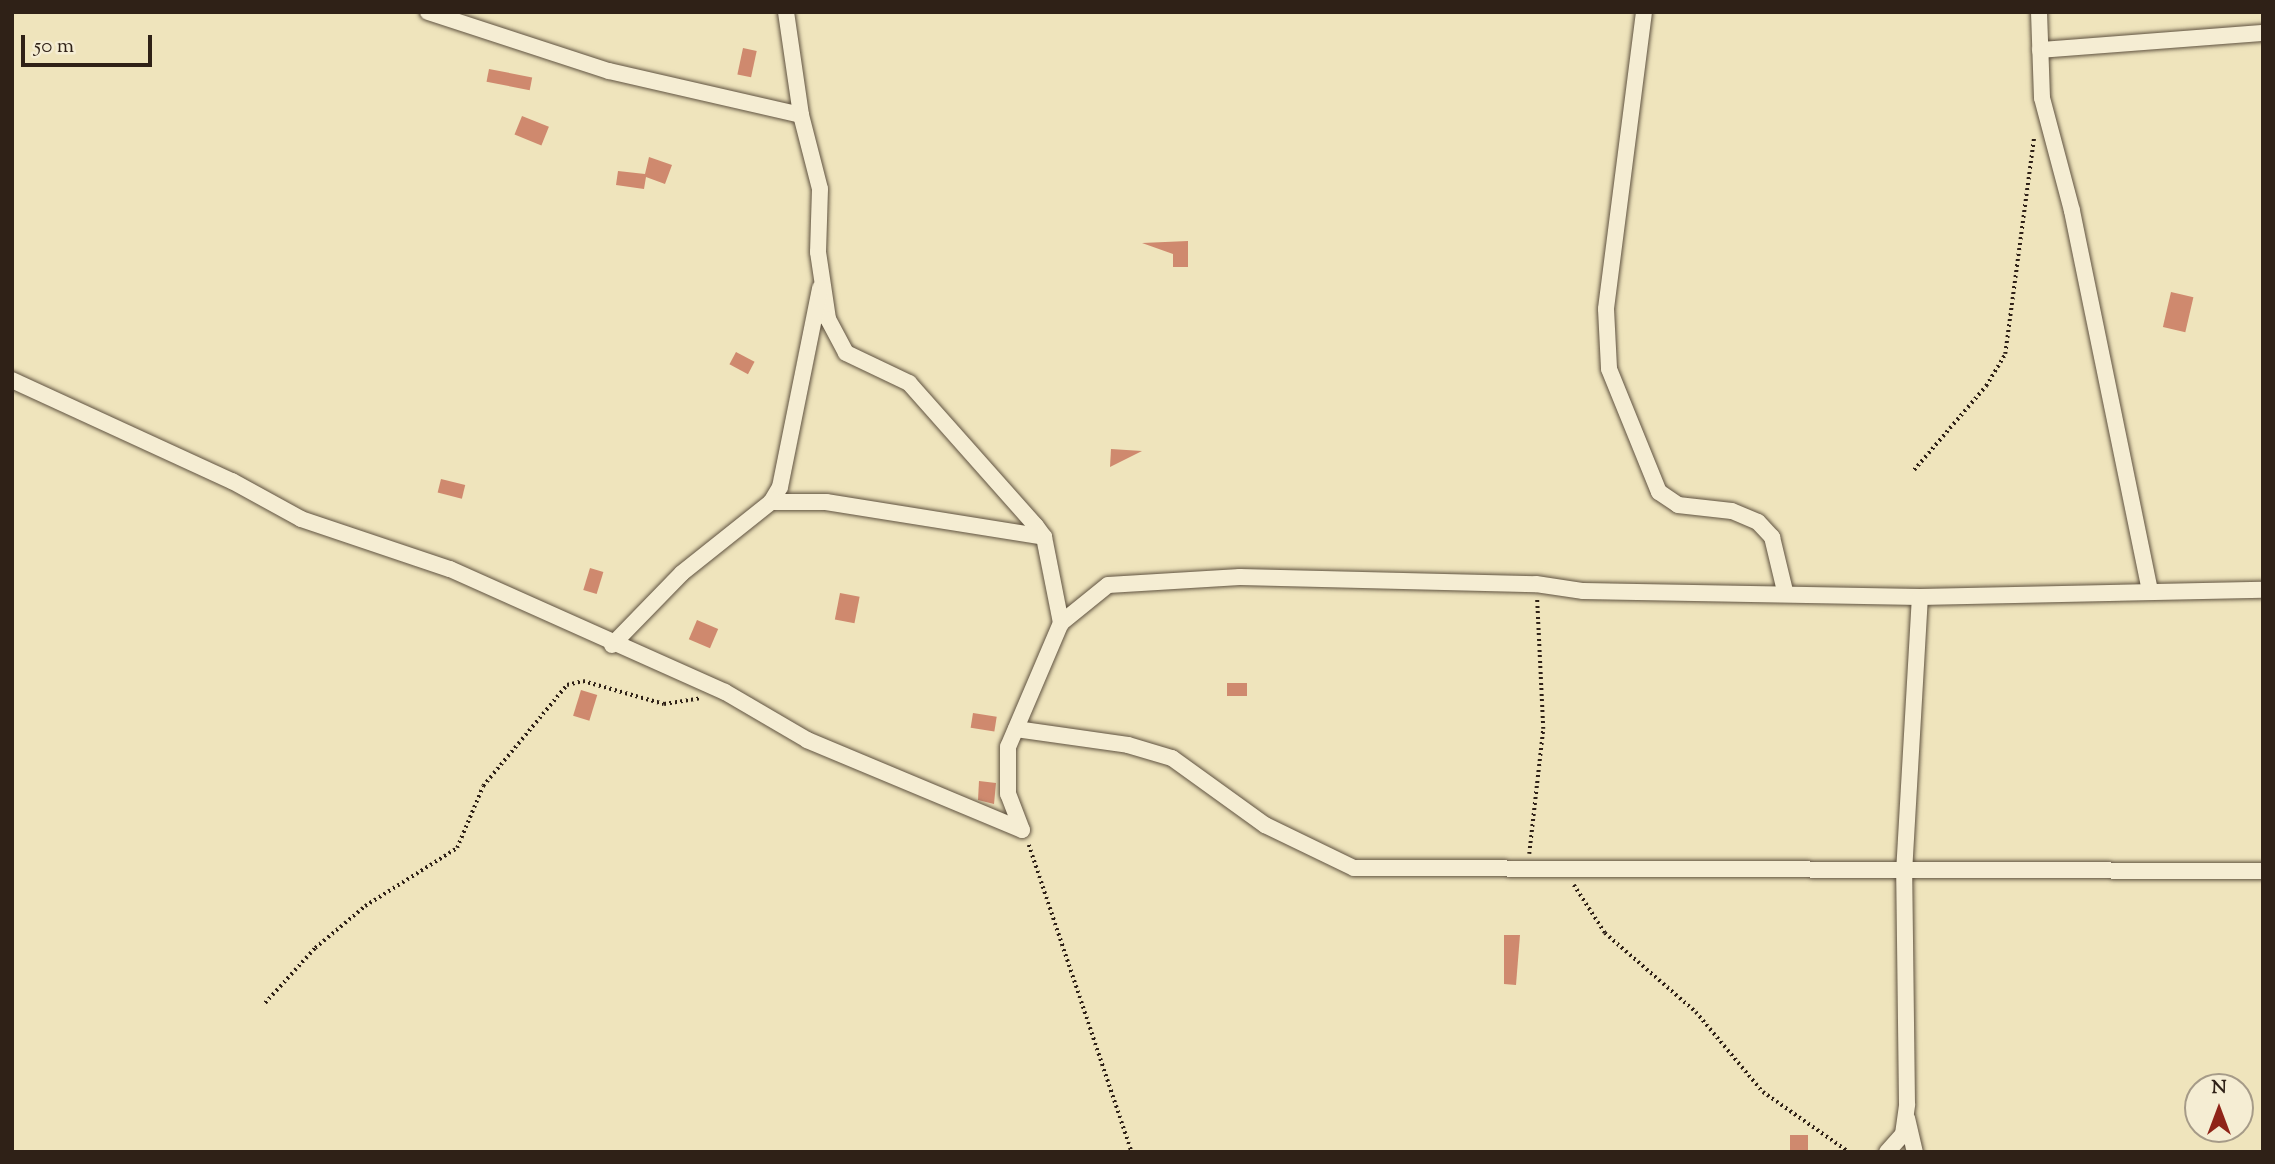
<!DOCTYPE html>
<html>
<head>
<meta charset="utf-8">
<style>
	body { margin:0 }
	#map { position:relative; width:2275px; height:1164px; overflow:hidden; background:#efe4bc; font-family:"Sorts Mill Goudy",serif }
	div>[style] { position:absolute }
	.building>* { inset:0; background:#cf896e; transform-origin:0 0 }
	.path>* { height:3.5px; margin-top:-1.75px; transform-origin:0; background:repeating-linear-gradient(90deg,#2f2117 0 2px,transparent 0 5.5px) }
	.roads { filter:drop-shadow(0 0 2px #5f5240) drop-shadow(0 0 2px #5f5240) }
	.street>* { height:16px; margin:-8px; padding:0 8px; transform-origin:8px; border-radius:8px; background:#f5edd3 }
	span { translate:-50% -50%; white-space:nowrap; text-align:center; line-height:1.15; -webkit-text-stroke:7px #f5edd3; paint-order:stroke }
	.frame { position:absolute; inset:0; border:14px solid #2f2117; pointer-events:none }
	.north { position:absolute; left:2184px; top:1073px; width:70px; height:70px; box-sizing:border-box; background:#f5edd3; border:2px solid #a69b88; border-radius:50%; rotate:0deg; font-size:19px; font-weight:700; line-height:28px; text-align:center; color:#2f2117 }
	.north::after { content:''; display:block; margin:auto; width:24px; height:32px; background:#8f2418; clip-path:polygon(50% 0,100% 100%,50% 72%,0 100%) }
	.scale { position:absolute; left:21px; top:35px; width:131px; height:32px; box-sizing:border-box; border:4px solid #2f2117; border-top:0; padding-left:9px; font-size:21px; line-height:24px; white-space:nowrap; color:#2f2117; -webkit-text-stroke:5px #f5edd3; paint-order:stroke }
</style>
</head>
<body>
<div id="map">
	<div class="building">
		<i style="left:743px;top:48px;width:14px;height:27px;rotate:12deg"></i>
		<i style="left:489px;top:69px;width:44px;height:13px;rotate:11deg"></i>
		<i style="left:522px;top:116px;width:29px;height:20px;rotate:22deg"></i>
		<i style="clip-path:polygon(649px 157px,672px 165px,665px 184px,646px 177px,644px 189px,616px 185px,618px 171px,645px 174px)"></i>
		<i style="clip-path:polygon(1188px 241px,1188px 267px,1173px 267px,1173px 254px,1142px 243px)"></i>
		<i style="left:2171px;top:292px;width:23px;height:36px;rotate:13deg"></i>
		<i style="left:736px;top:352px;width:21px;height:14px;rotate:28deg"></i>
		<i style="clip-path:polygon(1111px 449px,1142px 451px,1110px 467px)"></i>
		<i style="left:441px;top:479px;width:25px;height:14px;rotate:14deg"></i>
		<i style="left:590px;top:568px;width:14px;height:23px;rotate:17deg"></i>
		<i style="left:840px;top:593px;width:20px;height:27px;rotate:11deg"></i>
		<i style="left:697px;top:620px;width:23px;height:21px;rotate:23deg"></i>
		<i style="left:1227px;top:683px;width:20px;height:13px"></i>
		<i style="left:581px;top:690px;width:17px;height:27px;rotate:17deg"></i>
		<i style="left:973px;top:713px;width:24px;height:15px;rotate:9deg"></i>
		<i style="clip-path:polygon(979px 781px,996px 783px,994px 804px,978px 800px)"></i>
		<i style="clip-path:polygon(1504px 935px,1520px 935px,1516px 985px,1504px 984px)"></i>
		<i style="left:1808px;top:1135px;width:15px;height:18px;rotate:90deg"></i>
	</div>
	<div class="path">
		<i style="left:1914px;top:470px;width:111px;rotate:-49.4deg"></i>
		<i style="left:1986px;top:386px;width:37px;rotate:-59deg"></i>
		<i style="left:2005px;top:354px;width:218px;rotate:-82.4deg"></i>
		<i style="left:1029px;top:845px;width:324px;rotate:71.5deg"></i>
		<i style="left:1529px;top:854px;width:126px;rotate:-83.6deg"></i>
		<i style="left:1543px;top:729px;width:129px;rotate:-92.7deg"></i>
		<i style="left:1574px;top:885px;width:57px;rotate:57.1deg"></i>
		<i style="left:1605px;top:933px;width:121px;rotate:41deg"></i>
		<i style="left:1696px;top:1012px;width:104px;rotate:50.1deg"></i>
		<i style="left:1763px;top:1092px;width:105px;rotate:34.9deg"></i>
		<i style="left:265px;top:1003px;width:74px;rotate:-47.7deg"></i>
		<i style="left:315px;top:948px;width:65px;rotate:-40deg"></i>
		<i style="left:365px;top:906px;width:109px;rotate:-32.2deg"></i>
		<i style="left:457px;top:848px;width:67px;rotate:-67.2deg"></i>
		<i style="left:483px;top:786px;width:131px;rotate:-50.3deg"></i>
		<i style="left:567px;top:685px;width:16px;rotate:-14deg"></i>
		<i style="left:583px;top:681px;width:84px;rotate:15.9deg"></i>
		<i style="left:664px;top:704px;width:36px;rotate:-9deg"></i>
	</div>
	<div class="roads">
		<div class="street">
			<i style="left:428px;top:12px;width:190px;rotate:18.1deg"></i>
			<i style="left:609px;top:71px;width:197px;rotate:12.9deg"></i>
			<i style="left:786px;top:12px;width:104px;rotate:81.7deg"></i>
			<i style="left:801px;top:115px;width:76px;rotate:75.6deg"></i>
			<i style="left:820px;top:189px;width:63px;rotate:91.8deg"></i>
			<i style="left:818px;top:252px;width:68px;rotate:81.5deg"></i>
			<i style="left:828px;top:319px;width:38px;rotate:62deg"></i>
			<i style="left:846px;top:353px;width:70px;rotate:25.5deg"></i>
			<i style="left:909px;top:383px;width:191px;rotate:48.4deg"></i>
			<i style="left:1036px;top:526px;width:14px;rotate:54deg"></i>
			<i style="left:1044px;top:537px;width:88px;rotate:78.8deg"></i>
			<i style="left:1644px;top:12px;width:299px;rotate:97.3deg"></i>
			<i style="left:1606px;top:309px;width:60px;rotate:87.1deg"></i>
			<i style="left:1609px;top:369px;width:133px;rotate:67.9deg"></i>
			<i style="left:1659px;top:492px;width:23px;rotate:34deg"></i>
			<i style="left:1678px;top:505px;width:54px;rotate:6.3deg"></i>
			<i style="left:1732px;top:511px;width:28px;rotate:23deg"></i>
			<i style="left:1758px;top:522px;width:21px;rotate:47deg"></i>
			<i style="left:1772px;top:537px;width:56px;rotate:76.5deg"></i>
			<i style="left:2039px;top:12px;width:86px;rotate:88deg"></i>
			<i style="left:2042px;top:98px;width:117px;rotate:75.1deg"></i>
			<i style="left:2072px;top:211px;width:388px;rotate:78.4deg"></i>
			<i style="left:2040px;top:50px;width:224px;rotate:-4.4deg"></i>
			<i style="left:12px;top:380px;width:242px;rotate:24.7deg"></i>
			<i style="left:232px;top:481px;width:79px;rotate:28.8deg"></i>
			<i style="left:301px;top:519px;width:157px;rotate:18.6deg"></i>
			<i style="left:450px;top:569px;width:301px;rotate:24.1deg"></i>
			<i style="left:725px;top:692px;width:95px;rotate:30.3deg"></i>
			<i style="left:807px;top:740px;width:233px;rotate:22.7deg"></i>
			<i style="left:771px;top:502px;width:55px"></i>
			<i style="left:826px;top:502px;width:221px;rotate:9.1deg"></i>
			<i style="left:612px;top:645px;width:100px;rotate:-45.8deg"></i>
			<i style="left:682px;top:573px;width:114px;rotate:-38.6deg"></i>
			<i style="left:771px;top:502px;width:17px;rotate:-59deg"></i>
			<i style="left:780px;top:487px;width:203px;rotate:-78.6deg"></i>
			<i style="left:1016px;top:729px;width:113px;rotate:8.1deg"></i>
			<i style="left:1128px;top:745px;width:46px;rotate:16.5deg"></i>
			<i style="left:1172px;top:758px;width:115px;rotate:35.8deg"></i>
			<i style="left:1265px;top:825px;width:99px;rotate:25.8deg"></i>
			<i style="left:1354px;top:868px;width:909px;rotate:0.19deg"></i>
			<i style="left:1022px;top:830px;width:39px;rotate:-111deg"></i>
			<i style="left:1008px;top:794px;width:47px;rotate:-90deg"></i>
			<i style="left:1008px;top:747px;width:135px;rotate:-66.9deg"></i>
			<i style="left:1061px;top:623px;width:60px;rotate:-39deg"></i>
			<i style="left:1108px;top:585px;width:132px;rotate:-3.5deg"></i>
			<i style="left:1240px;top:577px;width:296px;rotate:1.4deg"></i>
			<i style="left:1536px;top:584px;width:48px;rotate:8.5deg"></i>
			<i style="left:1583px;top:591px;width:337px;rotate:1deg"></i>
			<i style="left:1920px;top:597px;width:343px;rotate:-1.2deg"></i>
			<i style="left:1907px;top:1118px;width:35px;rotate:77deg"></i>
			<i style="left:1887px;top:1152px;width:24px;rotate:-48deg"></i>
			<i style="left:1903px;top:1134px;width:30px;rotate:-82deg"></i>
			<i style="left:1907px;top:1104px;width:231px;rotate:-90.7deg"></i>
			<i style="left:1904px;top:873px;width:276px;rotate:-86.7deg"></i>
		</div>
	</div>
	<div class="frame"></div>
	<div class="north">N</div>
	<div class="scale">50 m</div>
</div>
</body>
</html>
